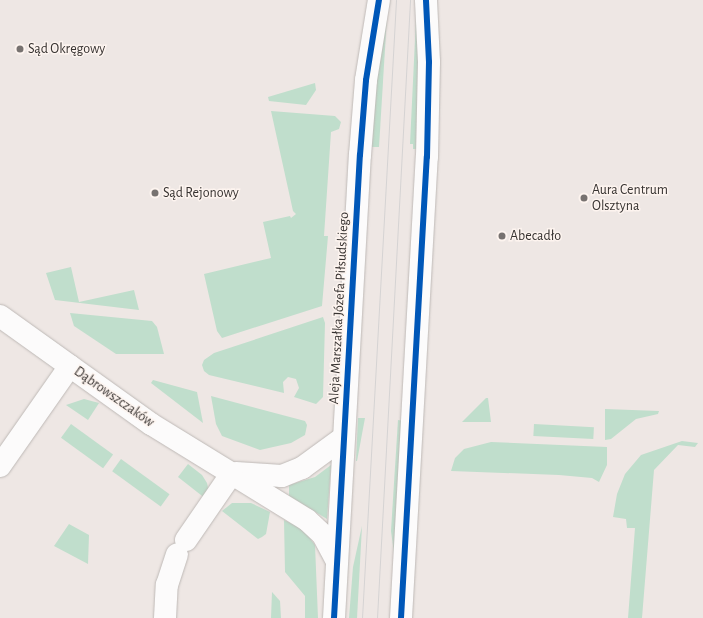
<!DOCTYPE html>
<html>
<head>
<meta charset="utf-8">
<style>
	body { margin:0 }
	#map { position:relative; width:703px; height:618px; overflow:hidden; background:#eee7e4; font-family:"Alegreya Sans",sans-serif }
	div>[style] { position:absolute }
	.green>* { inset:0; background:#c0decc; transform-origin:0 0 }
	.roads { filter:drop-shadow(0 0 1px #beb9b6) drop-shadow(0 0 1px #beb9b6) }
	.minor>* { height:22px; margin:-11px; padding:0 11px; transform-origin:11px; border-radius:11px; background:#fcfbfb }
	.tertiary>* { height:22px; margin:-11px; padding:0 11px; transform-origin:11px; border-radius:11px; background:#fcfbfb }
	.tram>* { height:1px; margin:-0.5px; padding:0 0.5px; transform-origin:0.5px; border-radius:0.5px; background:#d5d3d3 }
	.cycleway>* { height:6px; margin:-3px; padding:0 3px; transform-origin:3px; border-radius:3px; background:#0057b8 }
	.dots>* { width:11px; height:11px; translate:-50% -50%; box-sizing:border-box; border:2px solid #fdf4ef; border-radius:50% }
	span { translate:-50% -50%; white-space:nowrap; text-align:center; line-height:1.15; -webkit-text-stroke:3px #fdf4ef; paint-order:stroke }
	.poi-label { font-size:14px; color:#373331 }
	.left { translate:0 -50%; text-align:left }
	.street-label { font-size:14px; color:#373331 }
</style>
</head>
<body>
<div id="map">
	<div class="green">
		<i style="clip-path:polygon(387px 16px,379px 147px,371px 147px,376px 80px)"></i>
		<i style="clip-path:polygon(416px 18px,418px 18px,419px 149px,413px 149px,413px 144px,410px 144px)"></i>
		<i style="clip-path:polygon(315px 83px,316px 90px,306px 105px,269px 101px,268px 97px)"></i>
		<i style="clip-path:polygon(271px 111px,335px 116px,341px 122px,339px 129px,331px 132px,324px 236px,328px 236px,322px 306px,222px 338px,217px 331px,204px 274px,271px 258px,263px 222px,290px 216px,291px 218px,296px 214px,293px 211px)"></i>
		<i style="clip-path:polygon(71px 267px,79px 302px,134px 290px,139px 310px,55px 300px,46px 273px)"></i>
		<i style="clip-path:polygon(70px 313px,152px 321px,157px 327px,164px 354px,116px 354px,74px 326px)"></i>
		<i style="clip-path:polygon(323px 317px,325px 323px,323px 397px,316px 404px,294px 397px,299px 388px,296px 379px,288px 377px,283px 382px,284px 393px,209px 375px,204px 371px,202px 365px,204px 360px,214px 353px)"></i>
		<i style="clip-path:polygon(153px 380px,197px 392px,203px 423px,151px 383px)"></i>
		<i style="clip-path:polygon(211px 396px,305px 421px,307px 425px,305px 435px,291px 443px,260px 450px,222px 436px,216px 424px)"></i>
		<i style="clip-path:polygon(486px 398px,488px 398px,491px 422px,462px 422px)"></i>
		<i style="clip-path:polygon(84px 399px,99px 403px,88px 420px,66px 405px)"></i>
		<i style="clip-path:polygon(605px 409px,659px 411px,658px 414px,636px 419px,611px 439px,605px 440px)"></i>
		<i style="clip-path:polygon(358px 418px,365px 418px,357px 461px,356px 461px)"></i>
		<i style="clip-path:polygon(398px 420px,404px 421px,396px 568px,391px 531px)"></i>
		<i style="left:71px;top:424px;width:52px;height:17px;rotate:36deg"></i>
		<i style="left:534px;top:424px;width:60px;height:12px;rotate:3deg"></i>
		<i style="clip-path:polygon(682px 441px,698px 443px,695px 447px,678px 445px,654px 470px,642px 618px,628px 618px,635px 528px,627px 528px,626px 519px,613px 517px,617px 494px,625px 474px,641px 455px)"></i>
		<i style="clip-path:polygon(491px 442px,607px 447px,607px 465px,599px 482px,592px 478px,559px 475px,451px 471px,455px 458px,464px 449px)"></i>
		<i style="left:121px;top:459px;width:60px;height:15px;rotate:36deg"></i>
		<i style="clip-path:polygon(188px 464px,202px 475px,207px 483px,209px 492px,206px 499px,178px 477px)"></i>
		<i style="clip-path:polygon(331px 465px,327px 519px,289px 496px,289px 485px,315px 477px)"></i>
		<i style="clip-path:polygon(232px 503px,251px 503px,270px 512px,266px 534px,262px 537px,258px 539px,222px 511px)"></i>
		<i style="clip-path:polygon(284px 520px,303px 529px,315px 545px,318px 618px,305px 618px,305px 596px,285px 572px)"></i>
		<i style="clip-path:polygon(69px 524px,89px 535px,88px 564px,54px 546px)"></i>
		<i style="clip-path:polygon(362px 526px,357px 618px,349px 618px,353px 567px)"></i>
		<i style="clip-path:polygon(272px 592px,280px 601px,281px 618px,271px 618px)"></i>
	</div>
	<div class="roads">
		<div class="minor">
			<i style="left:0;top:316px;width:186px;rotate:35.6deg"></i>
			<i style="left:151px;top:424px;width:183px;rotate:31.6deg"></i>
			<i style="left:307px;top:520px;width:22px;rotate:43deg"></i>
			<i style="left:323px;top:535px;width:27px;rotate:62deg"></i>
			<i style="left:0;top:466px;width:122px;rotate:-55deg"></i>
			<i style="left:236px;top:473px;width:46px;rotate:3.7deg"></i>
			<i style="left:282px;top:476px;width:22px;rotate:-22deg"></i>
			<i style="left:302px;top:468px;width:51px;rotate:-36.2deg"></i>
			<i style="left:186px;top:540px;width:81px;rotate:-55.5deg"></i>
			<i style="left:165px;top:618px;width:33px;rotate:-87deg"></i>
			<i style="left:167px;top:585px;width:32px;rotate:-72deg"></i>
		</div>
		<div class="tertiary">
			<i style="left:334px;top:618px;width:464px;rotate:-86.8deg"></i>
			<i style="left:360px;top:155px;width:75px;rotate:-85.4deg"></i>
			<i style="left:366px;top:80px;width:81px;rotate:-80.8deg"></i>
			<i style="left:401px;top:618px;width:462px;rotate:-86.8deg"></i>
			<i style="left:427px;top:157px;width:95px;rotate:-88.8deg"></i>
			<i style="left:429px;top:62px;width:62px;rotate:-92.8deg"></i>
		</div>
	</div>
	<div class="tram">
		<i style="left:362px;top:618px;width:619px;rotate:-86.85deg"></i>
		<i style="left:377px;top:618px;width:619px;rotate:-86.94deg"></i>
	</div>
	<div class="cycleway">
		<i style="left:334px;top:618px;width:464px;rotate:-86.8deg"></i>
		<i style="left:360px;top:155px;width:75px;rotate:-85.4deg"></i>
		<i style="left:366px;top:80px;width:81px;rotate:-80.8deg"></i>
		<i style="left:401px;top:618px;width:462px;rotate:-86.8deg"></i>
		<i style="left:427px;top:157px;width:95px;rotate:-88.8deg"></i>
		<i style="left:429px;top:62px;width:62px;rotate:-92.8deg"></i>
	</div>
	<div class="dots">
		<i style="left:20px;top:49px;background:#777270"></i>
		<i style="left:155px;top:193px;background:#777270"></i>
		<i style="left:584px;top:198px;background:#777270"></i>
		<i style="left:502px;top:236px;background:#777270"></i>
	</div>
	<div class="poi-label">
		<span class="left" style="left:28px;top:49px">Sąd Okręgowy</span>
		<span class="left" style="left:592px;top:198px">Aura Centrum<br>Olsztyna</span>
		<span class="left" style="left:163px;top:193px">Sąd Rejonowy</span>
		<span class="left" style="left:510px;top:236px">Abecadło</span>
	</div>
	<div class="street-label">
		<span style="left:339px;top:308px;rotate:-87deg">Aleja Marszałka Józefa Piłsudskiego</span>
		<span style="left:114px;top:397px;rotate:35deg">Dąbrowszczaków</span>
	</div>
</div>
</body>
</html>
